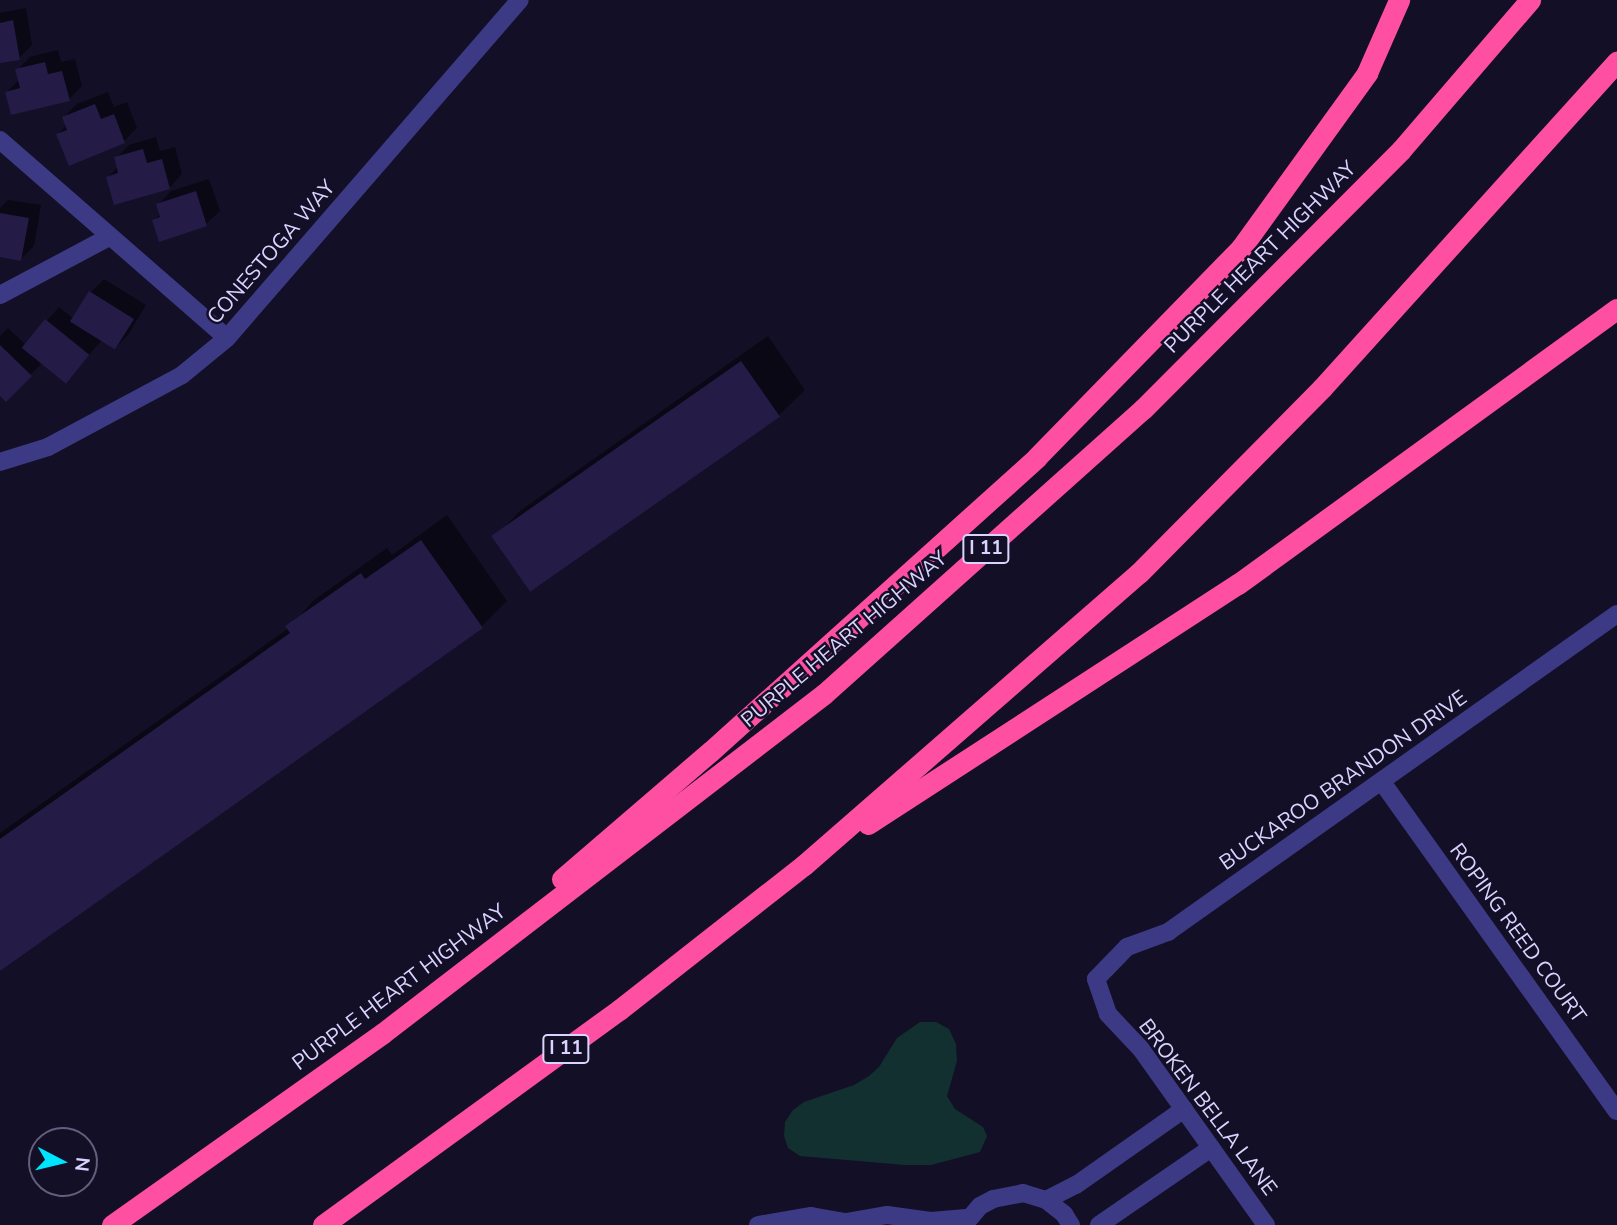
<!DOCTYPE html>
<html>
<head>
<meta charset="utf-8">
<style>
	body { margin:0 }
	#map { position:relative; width:1617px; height:1225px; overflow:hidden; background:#130f26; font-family:"Nunito Sans",sans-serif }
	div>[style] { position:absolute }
	.green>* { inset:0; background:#12302f }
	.shadow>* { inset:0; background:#0007 }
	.building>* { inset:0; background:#241b47; transform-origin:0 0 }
	.minor>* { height:18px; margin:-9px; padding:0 9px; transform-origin:9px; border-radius:9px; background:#3d3a85 }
	.highway>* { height:21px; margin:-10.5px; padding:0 10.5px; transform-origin:10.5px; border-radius:10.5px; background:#ff4fa3 }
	span { translate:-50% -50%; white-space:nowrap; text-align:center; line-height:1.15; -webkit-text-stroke:5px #130f26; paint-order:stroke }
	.shield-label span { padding:2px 5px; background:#130f26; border:2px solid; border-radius:5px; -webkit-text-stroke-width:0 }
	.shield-label { font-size:19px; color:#d9d4ff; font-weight:700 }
	.street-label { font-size:21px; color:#d9d4ff }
	.north { position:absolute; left:28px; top:1127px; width:70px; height:70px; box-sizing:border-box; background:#130f26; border:2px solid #625e7d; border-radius:50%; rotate:97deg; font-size:19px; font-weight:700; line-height:28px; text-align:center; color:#d9d4ff }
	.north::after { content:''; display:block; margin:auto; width:24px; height:32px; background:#00e5ff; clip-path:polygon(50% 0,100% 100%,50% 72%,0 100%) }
</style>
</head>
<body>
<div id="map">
	<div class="green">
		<i style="clip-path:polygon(920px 1022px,936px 1022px,949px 1029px,956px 1044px,957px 1061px,947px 1096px,955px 1109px,983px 1127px,987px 1136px,980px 1152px,931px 1165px,905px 1165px,800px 1156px,788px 1148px,784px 1136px,785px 1122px,793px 1110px,804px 1102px,854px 1085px,869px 1076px,879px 1067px,897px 1038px)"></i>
	</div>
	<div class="shadow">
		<i style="clip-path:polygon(26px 8px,32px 45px,19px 58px,0 62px,0 13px)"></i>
		<i style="clip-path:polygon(58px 50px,61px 62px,75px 59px,82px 86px,69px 99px,7px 92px,19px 80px,17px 70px,30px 57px)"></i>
		<i style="clip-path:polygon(108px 92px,114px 107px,127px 102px,137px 128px,124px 141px,58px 134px,67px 125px,64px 117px,77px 104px)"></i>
		<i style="clip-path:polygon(156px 137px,160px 151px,175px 147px,182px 174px,169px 188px,108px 177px,118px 167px,116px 158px,129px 145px)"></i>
		<i style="clip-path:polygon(209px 179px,220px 211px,206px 224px,160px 239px,154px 220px,161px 214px,158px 205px,171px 191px)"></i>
		<i style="clip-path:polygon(8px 200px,41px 205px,34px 246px,21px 259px,0 256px,0 208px)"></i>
		<i style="clip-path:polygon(104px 279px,146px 305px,128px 335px,115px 348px,102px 340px,66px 381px,43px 362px,6px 399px,0 394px,0 336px,8px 328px,26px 345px,59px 307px,74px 319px,91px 292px)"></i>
		<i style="clip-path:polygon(768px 336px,805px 390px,779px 415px,532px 590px,495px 537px,520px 511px)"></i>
		<i style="clip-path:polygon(447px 515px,507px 601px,481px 627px,0 968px,0 833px,289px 628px,313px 601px,387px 548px,392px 555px)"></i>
	</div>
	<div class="building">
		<i style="clip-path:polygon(13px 20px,20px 60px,0 63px,0 23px)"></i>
		<i style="clip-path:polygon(45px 62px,48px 74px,62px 71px,70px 101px,11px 115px,5px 92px,20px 88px,15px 69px)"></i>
		<i style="clip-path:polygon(95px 104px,101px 119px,114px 114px,125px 143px,69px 166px,56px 134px,67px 130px,62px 117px)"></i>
		<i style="clip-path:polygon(143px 149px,147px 163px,162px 159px,170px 189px,114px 205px,106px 177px,118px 173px,114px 157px)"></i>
		<i style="clip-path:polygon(196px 191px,207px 226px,159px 242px,152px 220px,160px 217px,156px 204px)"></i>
		<i style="clip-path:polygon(0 213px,29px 218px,21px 261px,0 257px)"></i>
		<i style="left:89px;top:291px;width:53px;height:36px;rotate:32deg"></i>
		<i style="left:45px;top:319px;width:57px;height:37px;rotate:39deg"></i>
		<i style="clip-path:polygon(0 345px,32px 376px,6px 402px,0 396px)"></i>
		<i style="left:741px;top:361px;width:68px;height:305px;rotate:55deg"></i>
		<i style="clip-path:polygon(421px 540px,483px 628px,0 971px,0 839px,290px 633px,285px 626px,361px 573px,365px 579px)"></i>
	</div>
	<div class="minor">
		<i style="left:0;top:140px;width:301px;rotate:41.1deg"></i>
		<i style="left:0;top:295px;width:123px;rotate:-28deg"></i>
		<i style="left:0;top:462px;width:50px;rotate:-17.4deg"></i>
		<i style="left:48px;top:447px;width:152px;rotate:-28.2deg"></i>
		<i style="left:182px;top:375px;width:58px;rotate:-39.4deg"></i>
		<i style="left:227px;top:338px;width:447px;rotate:-49.1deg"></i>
		<i style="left:1382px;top:782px;width:404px;rotate:54.5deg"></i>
		<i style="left:1046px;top:1200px;width:34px;rotate:-27deg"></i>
		<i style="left:1076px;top:1185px;width:132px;rotate:-35.1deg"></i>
		<i style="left:758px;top:1225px;width:54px;rotate:-9.6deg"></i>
		<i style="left:811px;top:1216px;width:36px;rotate:10deg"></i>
		<i style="left:846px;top:1222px;width:42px;rotate:-9.7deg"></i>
		<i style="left:887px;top:1215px;width:44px;rotate:7.8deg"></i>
		<i style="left:931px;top:1221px;width:38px;rotate:-5deg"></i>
		<i style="left:964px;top:1225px;width:25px;rotate:-50deg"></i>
		<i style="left:980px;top:1206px;width:15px;rotate:-28deg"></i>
		<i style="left:993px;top:1199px;width:31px;rotate:-11deg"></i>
		<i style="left:1023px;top:1193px;width:24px;rotate:17deg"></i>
		<i style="left:1046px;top:1200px;width:23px;rotate:38deg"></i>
		<i style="left:1064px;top:1214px;width:13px;rotate:58deg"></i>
		<i style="left:1099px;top:1225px;width:136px;rotate:-34.5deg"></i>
		<i style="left:1266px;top:1225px;width:217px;rotate:-125.4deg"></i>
		<i style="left:1140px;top:1048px;width:47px;rotate:-133.3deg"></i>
		<i style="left:1108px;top:1014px;width:37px;rotate:-109deg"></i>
		<i style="left:1096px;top:979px;width:45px;rotate:-45.9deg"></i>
		<i style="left:1127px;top:947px;width:44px;rotate:-20.1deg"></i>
		<i style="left:1168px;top:932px;width:550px;rotate:-35.31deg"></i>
	</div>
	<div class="highway">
		<i style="left:868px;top:824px;width:441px;rotate:-33deg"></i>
		<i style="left:1238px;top:584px;width:468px;rotate:-36deg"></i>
		<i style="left:562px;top:879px;width:196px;rotate:-40.7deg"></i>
		<i style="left:711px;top:751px;width:439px;rotate:-42deg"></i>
		<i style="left:1037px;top:457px;width:292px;rotate:-45.7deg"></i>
		<i style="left:1241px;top:248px;width:216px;rotate:-54.2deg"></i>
		<i style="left:1367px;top:73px;width:80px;rotate:-66.3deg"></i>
		<i style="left:112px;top:1225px;width:332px;rotate:-35.3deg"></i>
		<i style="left:383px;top:1033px;width:556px;rotate:-37.55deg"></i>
		<i style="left:824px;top:694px;width:428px;rotate:-41.8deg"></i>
		<i style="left:1143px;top:409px;width:366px;rotate:-45.1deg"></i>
		<i style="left:1401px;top:150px;width:198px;rotate:-49.3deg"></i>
		<i style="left:323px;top:1225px;width:366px;rotate:-36deg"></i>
		<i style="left:619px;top:1010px;width:235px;rotate:-38.1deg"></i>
		<i style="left:804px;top:865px;width:444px;rotate:-41.1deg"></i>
		<i style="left:1139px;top:573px;width:260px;rotate:-45.3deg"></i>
		<i style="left:1322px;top:388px;width:440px;rotate:-47.9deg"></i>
	</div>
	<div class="shield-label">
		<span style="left:986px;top:549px">I 11</span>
		<span style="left:566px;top:1049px">I 11</span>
	</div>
	<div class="street-label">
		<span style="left:271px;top:252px;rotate:-49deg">CONESTOGA WAY</span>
		<span style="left:1260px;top:257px;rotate:-45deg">PURPLE HEART HIGHWAY</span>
		<span style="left:844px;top:639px;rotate:-40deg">PURPLE HEART HIGHWAY</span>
		<span style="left:1343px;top:780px;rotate:-35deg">BUCKAROO BRANDON DRIVE</span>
		<span style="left:1518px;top:933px;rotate:54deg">ROPING REED COURT</span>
		<span style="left:399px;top:987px;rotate:-37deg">PURPLE HEART HIGHWAY</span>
		<span style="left:1208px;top:1107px;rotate:53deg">BROKEN BELLA LANE</span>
	</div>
	<div class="north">N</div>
</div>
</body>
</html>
